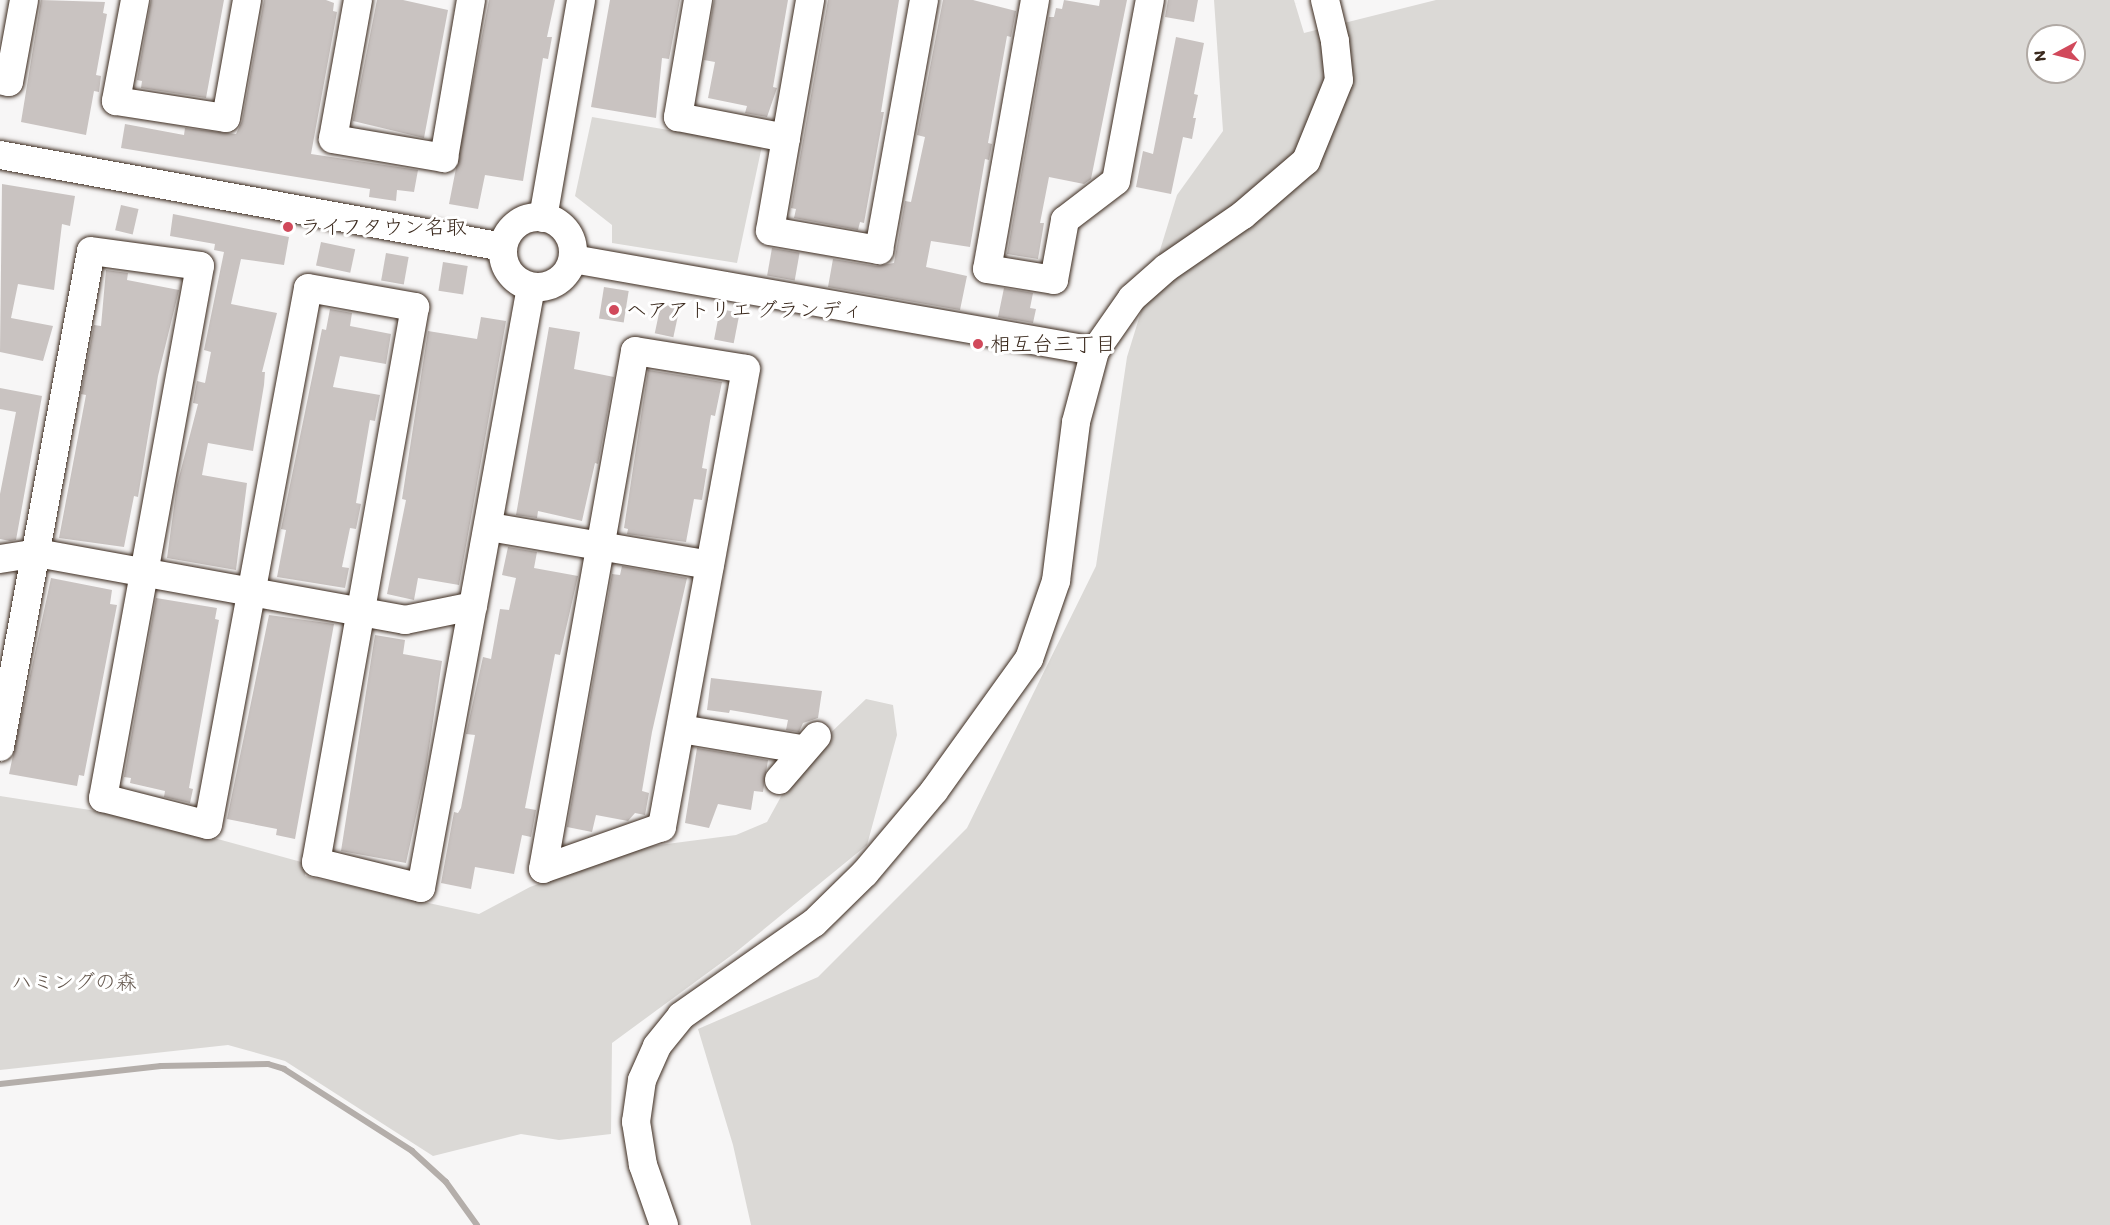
<!DOCTYPE html>
<html>
<head>
<meta charset="utf-8">
<style>
	body { margin:0 }
	#map { position:relative; width:2110px; height:1225px; overflow:hidden; background:#f7f6f6; font-family:Itim,"Klee One",sans-serif }
	div>[style] { position:absolute }
	.green>* { inset:0; background:#dbd9d6 }
	.stream>* { height:6px; margin:-3px; padding:0 3px; transform-origin:3px; border-radius:3px; background:#b4aeaa }
	.building>* { inset:0; background:#c9c3c1; transform-origin:0 0 }
	.roads { filter:drop-shadow(0 0 2px #3b2a1e) drop-shadow(0 0 2px #3b2a1e) }
	.minor>* { height:28px; margin:-14px; padding:0 14px; transform-origin:14px; border-radius:14px; background:#fff }
	.minor>.ring { margin:-14px; padding:0; box-sizing:content-box; background:none; border:28px solid #fff; border-radius:50% }
	.dots>* { width:16px; height:16px; translate:-50% -50%; box-sizing:border-box; border:3px solid #fff; border-radius:50% }
	span { translate:-50% -50%; white-space:nowrap; text-align:center; line-height:1.15; -webkit-text-stroke:6px #fff; paint-order:stroke }
	.poi-label { font-size:21px; color:#3b2a1e }
	.left { translate:0 -50%; text-align:left }
	.park-label { font-size:21px; color:#63564c }
	.north { position:absolute; left:2026px; top:24px; width:60px; height:60px; box-sizing:border-box; background:#fff; border:2px solid #b1aaa5; border-radius:50%; rotate:263deg; font-size:16px; font-weight:700; line-height:24px; text-align:center; color:#3b2a1e }
	.north::after { content:''; display:block; margin:auto; width:21px; height:27px; background:#d1495b; clip-path:polygon(50% 0,100% 100%,50% 72%,0 100%) }
</style>
</head>
<body>
<div id="map">
	<div class="green">
		<i style="clip-path:polygon(evenodd,1214px 0,1294px 0,1304px 33px,1436px 0,2110px 0,2110px 1225px,751px 1225px,733px 1145px,698px 1029px,818px 977px,967px 828px,1096px 566px,1127px 357px,1177px 195px,1223px 131px,1214px 0,2038px 36px,2074px 36px,2074px 72px,2038px 72px,2038px 36px)"></i>
		<i style="clip-path:polygon(592px 117px,762px 146px,737px 263px,612px 243px,612px 225px,575px 196px)"></i>
		<i style="clip-path:polygon(866px 699px,893px 705px,897px 735px,867px 845px,736px 952px,612px 1043px,611px 1134px,559px 1140px,521px 1134px,433px 1156px,285px 1061px,228px 1045px,0 1070px,0 796px,90px 810px,203px 835px,305px 863px,305px 876px,479px 914px,530px 887px,636px 848px,736px 835px,767px 822px,800px 762px)"></i>
	</div>
	<div class="stream">
		<i style="left:0;top:1084px;width:162px;rotate:-6.4deg"></i>
		<i style="left:161px;top:1066px;width:107px;rotate:-1.1deg"></i>
		<i style="left:268px;top:1064px;width:17px;rotate:17deg"></i>
		<i style="left:284px;top:1069px;width:152px;rotate:32.6deg"></i>
		<i style="left:412px;top:1151px;width:46px;rotate:42.4deg"></i>
		<i style="left:446px;top:1182px;width:53px;rotate:54.2deg"></i>
	</div>
	<div class="building">
		<i style="clip-path:polygon(41px 0,105px 2px,103px 13px,107px 14px,96px 75px,101px 76px,99px 92px,94px 91px,86px 135px,21px 122px)"></i>
		<i style="clip-path:polygon(151px 0,224px 0,206px 98px,141px 88px,142px 81px,137px 80px)"></i>
		<i style="clip-path:polygon(264px 0,326px 0,334px 3px,333px 11px,337px 12px,311px 154px,418px 170px,414px 192px,397px 190px,396px 201px,369px 197px,370px 189px,121px 148px,125px 124px,184px 135px,185px 128px,236px 134px,242px 121px)"></i>
		<i style="clip-path:polygon(377px 0,403px 0,448px 10px,424px 138px,353px 121px)"></i>
		<i style="clip-path:polygon(489px 0,555px 0,547px 37px,552px 37px,548px 59px,543px 58px,523px 181px,485px 175px,478px 209px,449px 204px)"></i>
		<i style="clip-path:polygon(610px 0,680px 0,669px 59px,662px 58px,656px 118px,591px 107px)"></i>
		<i style="clip-path:polygon(714px 0,788px 0,773px 87px,777px 88px,767px 117px,745px 113px,747px 106px,708px 98px,715px 62px,704px 60px)"></i>
		<i style="clip-path:polygon(828px 0,899px 0,881px 112px,884px 112px,864px 223px,860px 222px,858px 230px,794px 218px,796px 209px,791px 208px)"></i>
		<i style="clip-path:polygon(943px 0,973px 0,1016px 11px,1011px 37px,1007px 36px,988px 143px,992px 144px,989px 160px,985px 159px,970px 247px,931px 241px,926px 267px,967px 276px,960px 310px,828px 287px,833px 259px,876px 266px,894px 263px,905px 201px,911px 202px,925px 137px,917px 135px)"></i>
		<i style="clip-path:polygon(1064px 0,1099px 6px,1100px 0,1127px 0,1091px 179px,1084px 184px,1049px 177px,1040px 223px,1044px 223px,1038px 259px,1007px 254px,1049px 17px,1054px 17px,1056px 8px,1062px 9px)"></i>
		<i style="clip-path:polygon(1168px 0,1198px 0,1194px 22px,1165px 17px)"></i>
		<i style="clip-path:polygon(1176px 37px,1204px 43px,1194px 94px,1198px 95px,1193px 118px,1196px 118px,1192px 139px,1183px 137px,1171px 194px,1136px 187px,1143px 151px,1153px 154px)"></i>
		<i style="clip-path:polygon(2px 184px,75px 196px,70px 226px,62px 224px,54px 290px,18px 284px,11px 318px,53px 326px,43px 361px,0 352px)"></i>
		<i style="left:121px;top:205px;width:18px;height:26px;rotate:13deg"></i>
		<i style="clip-path:polygon(173px 214px,289px 237px,284px 265px,241px 259px,231px 304px,277px 313px,262px 372px,265px 372px,264px 385px,253px 451px,208px 443px,202px 475px,247px 483px,236px 570px,167px 558px,177px 485px,198px 404px,193px 403px,197px 381px,205px 383px,211px 352px,204px 350px,224px 252px,214px 250px,215px 244px,170px 236px)"></i>
		<i style="left:321px;top:242px;width:35px;height:24px;rotate:12deg"></i>
		<i style="left:772px;top:248px;width:28px;height:28px;rotate:10deg"></i>
		<i style="left:386px;top:253px;width:23px;height:28px;rotate:10deg"></i>
		<i style="left:443px;top:262px;width:25px;height:29px;rotate:9deg"></i>
		<i style="clip-path:polygon(106px 270px,128px 273px,127px 280px,179px 290px,158px 376px,138px 497px,134px 496px,124px 547px,59px 538px,86px 395px,81px 394px,94px 325px,101px 326px)"></i>
		<i style="left:604px;top:287px;width:25px;height:32px;rotate:9deg"></i>
		<i style="clip-path:polygon(1004px 288px,1033px 293px,1030px 308px,1036px 309px,1033px 323px,998px 317px)"></i>
		<i style="left:661px;top:304px;width:19px;height:30px;rotate:12deg"></i>
		<i style="clip-path:polygon(330px 309px,352px 313px,350px 326px,391px 334px,386px 364px,340px 356px,333px 387px,380px 395px,375px 421px,370px 420px,356px 503px,361px 504px,356px 529px,350px 528px,342px 567px,349px 568px,345px 588px,277px 577px,286px 530px,281px 529px,322px 329px,326px 330px)"></i>
		<i style="left:720px;top:309px;width:20px;height:31px;rotate:11deg"></i>
		<i style="clip-path:polygon(481px 317px,506px 321px,459px 585px,418px 578px,414px 600px,387px 594px,406px 500px,402px 499px,428px 331px,477px 339px)"></i>
		<i style="clip-path:polygon(549px 327px,580px 332px,574px 369px,614px 377px,598px 464px,595px 463px,582px 521px,538px 511px,537px 518px,516px 515px)"></i>
		<i style="clip-path:polygon(648px 370px,722px 382px,715px 416px,711px 415px,702px 468px,707px 469px,702px 500px,694px 499px,686px 542px,627px 534px,628px 529px,624px 528px)"></i>
		<i style="clip-path:polygon(0 388px,42px 396px,16px 540px,10px 541px,0 539px,0 494px,16px 412px,0 409px)"></i>
		<i style="clip-path:polygon(508px 547px,537px 552px,534px 568px,578px 576px,560px 655px,555px 654px,525px 808px,536px 810px,531px 837px,522px 835px,514px 874px,475px 867px,471px 889px,441px 883px,454px 812px,458px 813px,461px 808px,475px 735px,466px 734px,483px 657px,491px 659px,500px 609px,509px 610px,516px 578px,502px 575px)"></i>
		<i style="clip-path:polygon(622px 566px,687px 578px,652px 732px,642px 791px,649px 793px,645px 815px,635px 813px,628px 821px,596px 815px,592px 832px,567px 827px,612px 574px,620px 575px)"></i>
		<i style="clip-path:polygon(51px 578px,112px 590px,110px 604px,117px 605px,84px 776px,79px 775px,77px 786px,9px 774px)"></i>
		<i style="clip-path:polygon(156px 598px,217px 608px,215px 619px,219px 620px,189px 788px,193px 789px,190px 803px,164px 797px,165px 791px,130px 783px,131px 778px,124px 777px)"></i>
		<i style="clip-path:polygon(269px 615px,334px 624px,295px 839px,276px 835px,277px 829px,227px 819px)"></i>
		<i style="clip-path:polygon(375px 635px,405px 640px,403px 654px,442px 661px,425px 775px,406px 863px,341px 851px)"></i>
		<i style="clip-path:polygon(711px 678px,822px 691px,818px 718px,803px 723px,799px 732px,786px 730px,788px 720px,730px 710px,729px 713px,707px 710px)"></i>
		<i style="clip-path:polygon(697px 748px,768px 760px,763px 792px,754px 791px,751px 810px,718px 804px,709px 828px,685px 823px)"></i>
	</div>
	<div class="roads">
		<div class="minor">
			<i style="left:135px;top:0;width:103px;rotate:100.7deg"></i>
			<i style="left:116px;top:101px;width:111px;rotate:8.8deg"></i>
			<i style="left:226px;top:118px;width:120px;rotate:-79.9deg"></i>
			<i style="left:358px;top:0;width:141px;rotate:100.2deg"></i>
			<i style="left:333px;top:139px;width:113px;rotate:9.7deg"></i>
			<i style="left:444px;top:158px;width:160px;rotate:-80.3deg"></i>
			<i style="left:698px;top:0;width:119px;rotate:99.7deg"></i>
			<i style="left:678px;top:117px;width:110px;rotate:11deg"></i>
			<i style="left:786px;top:138px;width:94px;rotate:99.8deg"></i>
			<i style="left:770px;top:231px;width:111px;rotate:9.9deg"></i>
			<i style="left:879px;top:250px;width:254px;rotate:-79.8deg"></i>
			<i style="left:1035px;top:0;width:273px;rotate:100.1deg"></i>
			<i style="left:987px;top:269px;width:68px;rotate:9.3deg"></i>
			<i style="left:1054px;top:280px;width:61px;rotate:-79.6deg"></i>
			<i style="left:1065px;top:220px;width:64px;rotate:-37.4deg"></i>
			<i style="left:1116px;top:181px;width:184px;rotate:-79.4deg"></i>
			<i style="left:0;top:80px;width:9px;rotate:13deg"></i>
			<i style="left:9px;top:82px;width:83px;rotate:-79.6deg"></i>
			<i style="left:786px;top:138px;width:140px;rotate:-80.1deg"></i>
			<i style="left:0;top:155px;width:511px;rotate:10.36deg"></i>
			<i class="ring" style="left:503px;top:217px;width:42px;height:42px"></i>
			<i style="left:543px;top:218px;width:221px;rotate:-80.1deg"></i>
			<i style="left:573px;top:259px;width:530px;rotate:10deg"></i>
			<i style="left:635px;top:351px;width:112px;rotate:9.2deg"></i>
			<i style="left:746px;top:369px;width:466px;rotate:100.4deg"></i>
			<i style="left:662px;top:827px;width:126px;rotate:160.6deg"></i>
			<i style="left:543px;top:869px;width:526px;rotate:-79.93deg"></i>
			<i style="left:490px;top:527px;width:223px;rotate:9.8deg"></i>
			<i style="left:0;top:559px;width:37px;rotate:-9deg"></i>
			<i style="left:37px;top:553px;width:374px;rotate:10.3deg"></i>
			<i style="left:405px;top:620px;width:69px;rotate:-11.6deg"></i>
			<i style="left:473px;top:606px;width:324px;rotate:-79.7deg"></i>
			<i style="left:681px;top:729px;width:122px;rotate:9.5deg"></i>
			<i style="left:0;top:747px;width:504px;rotate:-79.6deg"></i>
			<i style="left:91px;top:251px;width:110px;rotate:7.8deg"></i>
			<i style="left:200px;top:266px;width:541px;rotate:100.33deg"></i>
			<i style="left:103px;top:798px;width:108px;rotate:14.4deg"></i>
			<i style="left:208px;top:825px;width:546px;rotate:-79.45deg"></i>
			<i style="left:308px;top:288px;width:109px;rotate:10.1deg"></i>
			<i style="left:415px;top:307px;width:564px;rotate:100.11deg"></i>
			<i style="left:316px;top:862px;width:108px;rotate:13.9deg"></i>
			<i style="left:421px;top:888px;width:287px;rotate:-79.6deg"></i>
			<i style="left:779px;top:780px;width:58px;rotate:-49.2deg"></i>
			<i style="left:664px;top:1225px;width:64px;rotate:-109.3deg"></i>
			<i style="left:643px;top:1165px;width:44px;rotate:-99.2deg"></i>
			<i style="left:636px;top:1122px;width:42px;rotate:-81.9deg"></i>
			<i style="left:642px;top:1080px;width:37px;rotate:-66deg"></i>
			<i style="left:657px;top:1046px;width:38px;rotate:-51deg"></i>
			<i style="left:681px;top:1016px;width:162px;rotate:-35deg"></i>
			<i style="left:814px;top:923px;width:71px;rotate:-44.4deg"></i>
			<i style="left:865px;top:873px;width:107px;rotate:-49.9deg"></i>
			<i style="left:934px;top:791px;width:163px;rotate:-54.3deg"></i>
			<i style="left:1029px;top:659px;width:83px;rotate:-70.9deg"></i>
			<i style="left:1056px;top:581px;width:160px;rotate:-82.8deg"></i>
			<i style="left:1076px;top:422px;width:73px;rotate:-75deg"></i>
			<i style="left:1095px;top:351px;width:65px;rotate:-55.1deg"></i>
			<i style="left:1132px;top:298px;width:45px;rotate:-41.4deg"></i>
			<i style="left:1166px;top:268px;width:93px;rotate:-34.5deg"></i>
			<i style="left:1243px;top:215px;width:83px;rotate:-40.6deg"></i>
			<i style="left:1306px;top:161px;width:87px;rotate:-67.8deg"></i>
			<i style="left:1339px;top:80px;width:39px;rotate:-96deg"></i>
			<i style="left:1335px;top:41px;width:42px;rotate:-103.7deg"></i>
		</div>
	</div>
	<div class="dots">
		<i style="left:288px;top:227px;background:#d1495b"></i>
		<i style="left:614px;top:310px;background:#d1495b"></i>
		<i style="left:978px;top:344px;background:#d1495b"></i>
	</div>
	<div class="poi-label">
		<span class="left" style="left:300px;top:227px">ライフタウン名取</span>
		<span class="left" style="left:626px;top:310px">ヘアアトリエ グランディ</span>
		<span class="left" style="left:990px;top:344px">相互台三丁目</span>
	</div>
	<div class="park-label">
		<span style="left:74px;top:982px">ハミングの森</span>
	</div>
	<div class="north">N</div>
</div>
</body>
</html>
